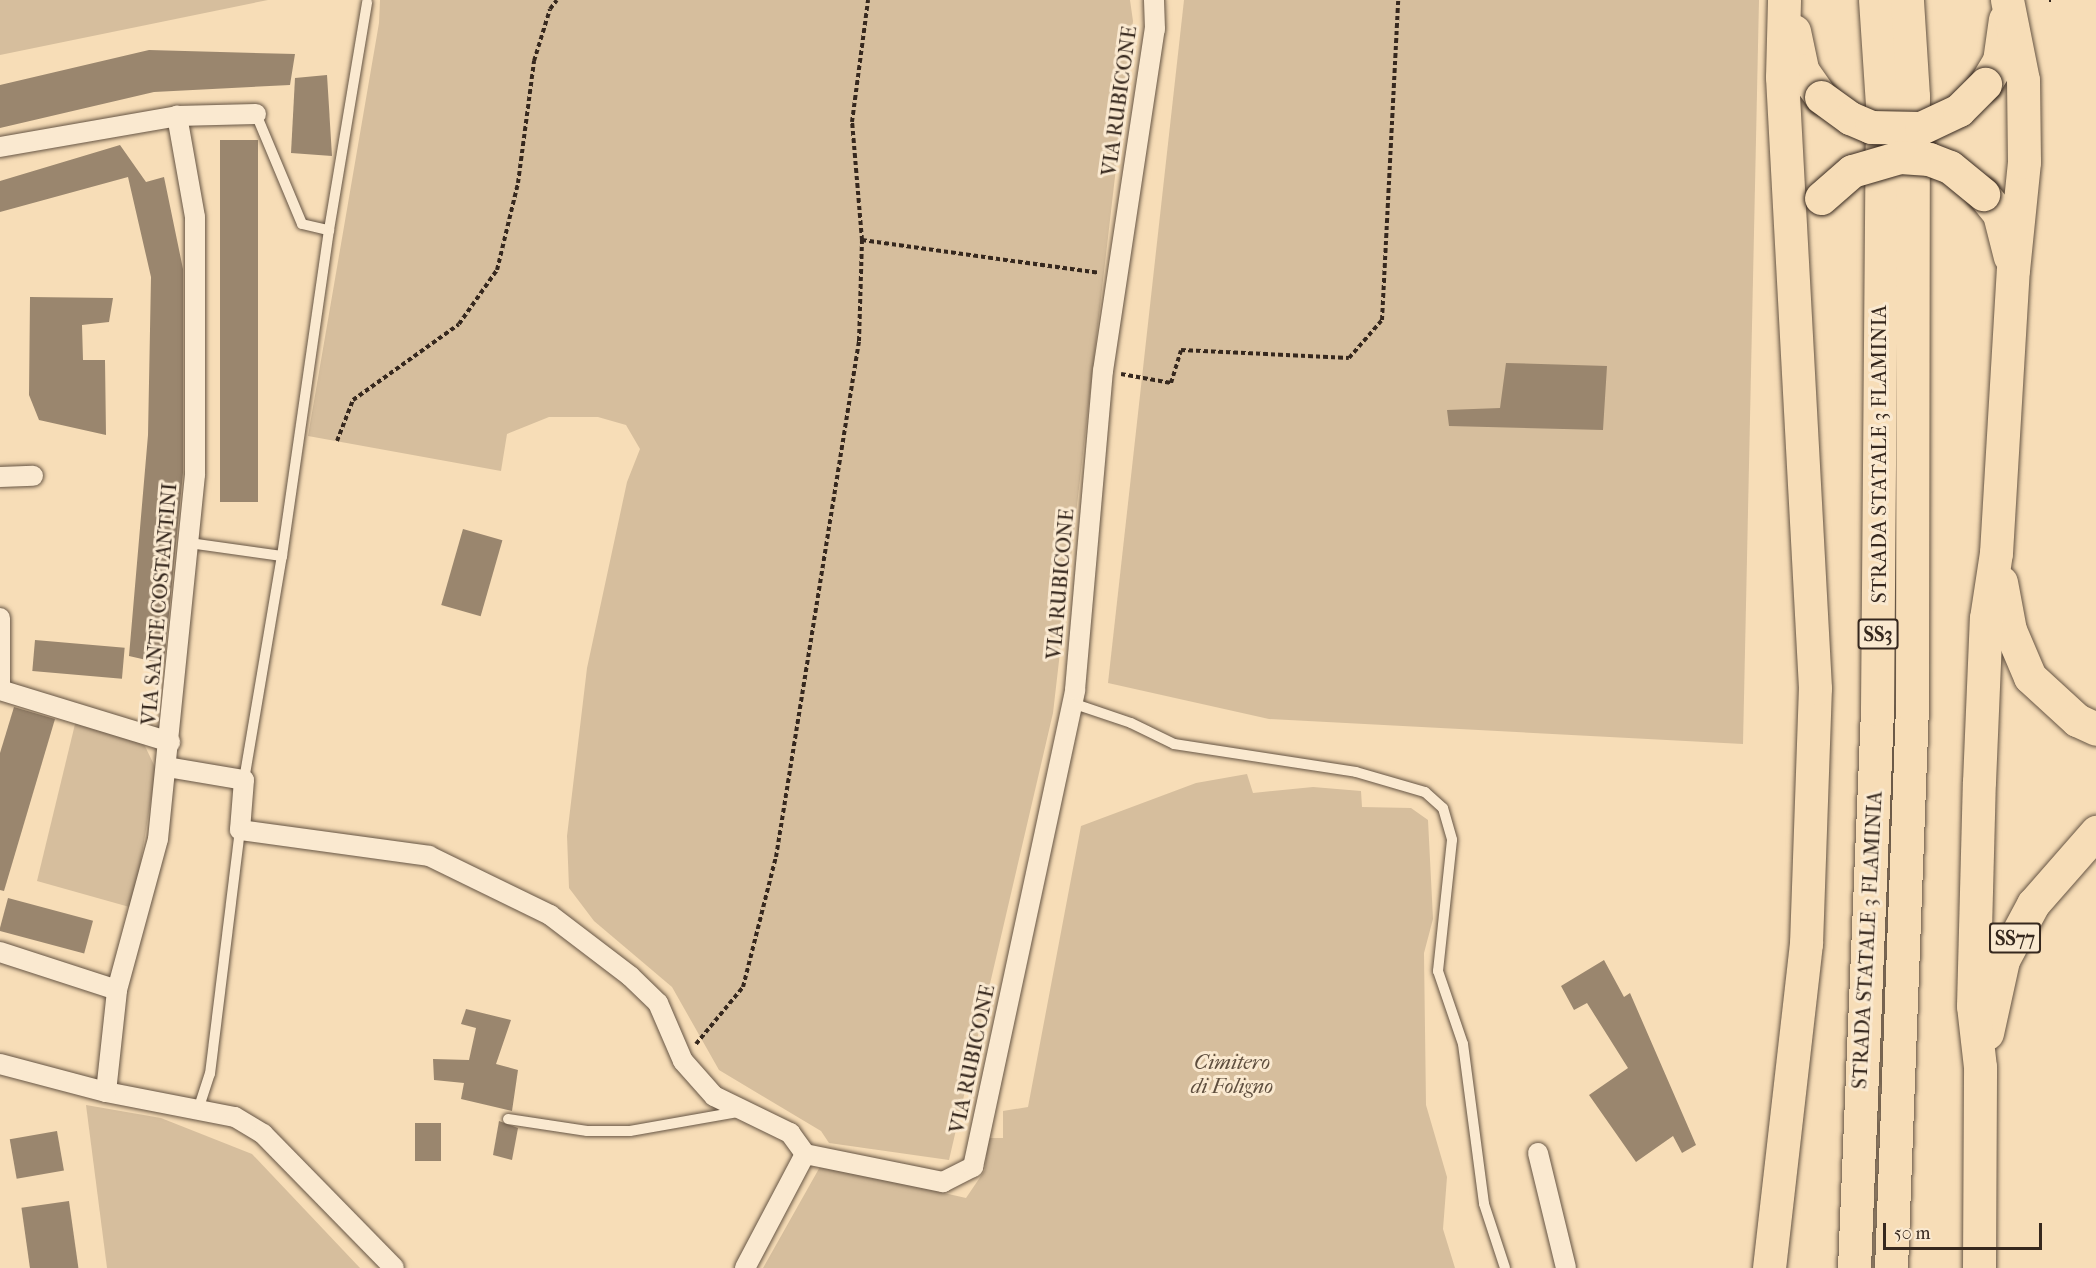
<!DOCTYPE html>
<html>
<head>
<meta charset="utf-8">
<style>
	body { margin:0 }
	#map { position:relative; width:2096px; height:1268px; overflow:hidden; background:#f7ddb7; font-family:"IM FELL French Canon",serif }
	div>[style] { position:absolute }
	.green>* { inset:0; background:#d6be9d }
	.building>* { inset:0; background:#9a866e; transform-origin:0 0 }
	.path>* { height:4px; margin-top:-2px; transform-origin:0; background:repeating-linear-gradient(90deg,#36281e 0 4.5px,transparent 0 7.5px) }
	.roads { filter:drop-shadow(0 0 2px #654) drop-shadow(0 0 2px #654) }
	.lane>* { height:10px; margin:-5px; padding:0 5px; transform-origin:5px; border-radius:5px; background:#fae9d0 }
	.street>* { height:20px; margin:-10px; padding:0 10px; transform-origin:10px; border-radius:10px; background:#fae9d0 }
	.highway>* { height:33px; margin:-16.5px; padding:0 16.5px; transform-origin:16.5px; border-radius:16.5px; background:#f7ddb7 }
	.bridges { filter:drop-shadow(0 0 2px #36281e) drop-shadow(0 0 2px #36281e) }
	.highway-bridge>* { height:33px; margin:-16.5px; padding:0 16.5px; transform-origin:16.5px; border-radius:16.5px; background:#f7ddb7 }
	span { translate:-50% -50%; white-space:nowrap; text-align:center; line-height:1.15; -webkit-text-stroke:6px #fae9d0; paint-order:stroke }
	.shield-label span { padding:2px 4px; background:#fae9d0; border:2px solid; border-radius:4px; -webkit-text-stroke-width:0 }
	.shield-label { font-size:20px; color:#36281e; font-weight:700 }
	.street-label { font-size:21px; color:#36281e }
	.park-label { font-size:21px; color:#5e4e3e; font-style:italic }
	.scale { position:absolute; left:1883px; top:1223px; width:159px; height:27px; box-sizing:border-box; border:3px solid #36281e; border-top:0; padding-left:8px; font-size:18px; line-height:21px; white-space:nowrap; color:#36281e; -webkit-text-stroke:4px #fae9d0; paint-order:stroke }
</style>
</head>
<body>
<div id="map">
	<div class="green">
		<i style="clip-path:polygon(0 0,268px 0,0 55px)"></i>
		<i style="clip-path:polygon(380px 0,1130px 0,1133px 21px,1053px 713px,949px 1160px,829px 1143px,821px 1131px,719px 1070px,672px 987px,594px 921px,569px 888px,567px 836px,587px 668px,627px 482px,640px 449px,626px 425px,598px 417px,549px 417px,507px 434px,501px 471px,308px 436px,379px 23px)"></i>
		<i style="clip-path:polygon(1184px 0,1759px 0,1743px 744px,1269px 719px,1108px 683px)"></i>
		<i style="clip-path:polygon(76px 720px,143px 742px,156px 769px,133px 908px,37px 881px)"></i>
		<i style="clip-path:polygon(1247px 774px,1253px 793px,1313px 787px,1361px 791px,1362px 807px,1411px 808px,1428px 820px,1433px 919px,1424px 953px,1426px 1105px,1447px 1177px,1443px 1229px,1455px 1268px,763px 1268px,821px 1165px,966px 1198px,985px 1170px,988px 1138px,1003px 1138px,1003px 1111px,1028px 1107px,1081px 826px,1196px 783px)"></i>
		<i style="clip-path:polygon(86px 1105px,161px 1118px,252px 1154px,360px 1268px,107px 1268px)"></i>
	</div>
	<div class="building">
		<i style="clip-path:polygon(149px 50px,295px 54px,290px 85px,154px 92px,0 128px,0 85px)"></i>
		<i style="clip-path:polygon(327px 75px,332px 156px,291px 153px,295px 78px)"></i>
		<i style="left:220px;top:140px;width:38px;height:362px"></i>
		<i style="clip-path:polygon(120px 145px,146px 182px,164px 177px,183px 269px,183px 473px,164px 664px,129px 656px,148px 435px,151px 277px,128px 177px,0 212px,0 181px)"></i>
		<i style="clip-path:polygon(30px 297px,113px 298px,109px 322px,82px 325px,83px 360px,105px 360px,106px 435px,39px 420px,29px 395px)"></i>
		<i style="clip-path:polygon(1506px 363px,1607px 366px,1603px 430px,1449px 426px,1447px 410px,1500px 408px)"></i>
		<i style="left:463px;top:529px;width:41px;height:79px;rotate:16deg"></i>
		<i style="left:35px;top:640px;width:90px;height:31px;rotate:5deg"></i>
		<i style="clip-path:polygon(14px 707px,55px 719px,4px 891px,0 890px,0 753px)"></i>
		<i style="left:8px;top:898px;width:88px;height:34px;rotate:15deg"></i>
		<i style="clip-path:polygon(1604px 960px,1624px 997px,1630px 993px,1696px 1145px,1682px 1153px,1673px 1136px,1636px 1162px,1589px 1095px,1628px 1068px,1587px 1003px,1574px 1010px,1561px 986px)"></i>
		<i style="clip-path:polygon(466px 1009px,511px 1020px,496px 1064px,518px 1070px,512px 1111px,461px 1099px,464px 1083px,434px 1080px,433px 1059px,469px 1060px,476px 1028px,461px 1024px)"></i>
		<i style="clip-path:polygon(499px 1121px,518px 1128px,512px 1160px,493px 1155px)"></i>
		<i style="left:415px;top:1123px;width:26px;height:38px"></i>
		<i style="left:57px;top:1131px;width:40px;height:48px;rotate:80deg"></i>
		<i style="left:69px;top:1201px;width:68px;height:48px;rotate:82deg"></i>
	</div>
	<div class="path">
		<i style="left:2049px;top:0;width:2px"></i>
		<i style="left:862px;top:240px;width:239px;rotate:7.9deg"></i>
		<i style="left:1121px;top:374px;width:51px;rotate:10.2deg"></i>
		<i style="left:1171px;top:383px;width:34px;rotate:-73deg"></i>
		<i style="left:1181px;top:350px;width:168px;rotate:2.7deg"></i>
		<i style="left:1349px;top:358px;width:50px;rotate:-49deg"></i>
		<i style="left:1382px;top:320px;width:320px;rotate:-87.1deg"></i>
		<i style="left:337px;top:441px;width:44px;rotate:-68.7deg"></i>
		<i style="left:353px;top:400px;width:130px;rotate:-35.6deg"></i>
		<i style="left:459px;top:324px;width:66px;rotate:-54.9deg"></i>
		<i style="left:497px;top:270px;width:89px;rotate:-76.4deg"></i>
		<i style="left:518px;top:183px;width:123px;rotate:-82.5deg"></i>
		<i style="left:534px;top:61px;width:54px;rotate:-72.9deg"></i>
		<i style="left:550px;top:9px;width:11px;rotate:-52deg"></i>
		<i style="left:696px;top:1044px;width:74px;rotate:-50.5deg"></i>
		<i style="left:743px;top:987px;width:134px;rotate:-75.8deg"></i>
		<i style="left:776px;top:857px;width:523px;rotate:-80.86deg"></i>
		<i style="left:859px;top:341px;width:101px;rotate:-88.3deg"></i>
		<i style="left:862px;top:240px;width:118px;rotate:-94.8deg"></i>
		<i style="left:852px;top:122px;width:123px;rotate:-82.5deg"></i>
	</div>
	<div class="roads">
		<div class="lane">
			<i style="left:256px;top:114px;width:119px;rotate:67.3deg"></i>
			<i style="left:302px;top:224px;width:28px;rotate:13deg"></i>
			<i style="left:189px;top:543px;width:94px;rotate:8deg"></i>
			<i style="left:282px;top:556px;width:329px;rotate:-81.8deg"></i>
			<i style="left:329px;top:230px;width:231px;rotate:-80.5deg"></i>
			<i style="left:1072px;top:703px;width:62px;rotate:18.7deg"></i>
			<i style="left:1131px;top:723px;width:48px;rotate:26deg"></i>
			<i style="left:1174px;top:744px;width:184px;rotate:8.7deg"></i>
			<i style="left:1356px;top:772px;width:72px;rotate:16.2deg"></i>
			<i style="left:1425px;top:792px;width:24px;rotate:42deg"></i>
			<i style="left:1443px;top:808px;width:33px;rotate:74deg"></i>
			<i style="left:1452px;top:840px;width:132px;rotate:96.1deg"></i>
			<i style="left:1438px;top:971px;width:77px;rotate:71.1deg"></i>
			<i style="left:1463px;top:1044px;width:161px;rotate:82.5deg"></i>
			<i style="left:1484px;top:1204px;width:67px;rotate:71.8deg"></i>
			<i style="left:244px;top:780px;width:227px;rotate:-80.4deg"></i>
			<i style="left:198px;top:1110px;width:38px;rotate:-72deg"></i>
			<i style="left:210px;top:1074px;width:246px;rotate:-83deg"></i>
			<i style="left:508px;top:1119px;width:80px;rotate:8.6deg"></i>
			<i style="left:587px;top:1131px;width:43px"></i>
			<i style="left:630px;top:1131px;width:115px;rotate:-10deg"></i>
		</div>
		<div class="street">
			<i style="left:0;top:147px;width:180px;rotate:-9.9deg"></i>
			<i style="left:177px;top:116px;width:79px;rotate:-1.5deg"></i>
			<i style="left:0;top:477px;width:33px;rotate:-2deg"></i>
			<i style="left:0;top:618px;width:72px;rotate:90deg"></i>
			<i style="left:0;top:690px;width:178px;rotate:17deg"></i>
			<i style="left:167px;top:767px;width:78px;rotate:9.6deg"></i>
			<i style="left:244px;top:780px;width:50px;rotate:94.6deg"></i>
			<i style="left:240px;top:830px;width:191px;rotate:7.8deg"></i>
			<i style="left:429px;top:856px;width:135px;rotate:26deg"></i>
			<i style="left:550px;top:915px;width:101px;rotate:37.3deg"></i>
			<i style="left:630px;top:976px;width:39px;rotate:44deg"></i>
			<i style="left:658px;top:1003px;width:63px;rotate:66.7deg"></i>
			<i style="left:683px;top:1061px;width:47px;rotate:48.5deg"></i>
			<i style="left:714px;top:1096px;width:85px;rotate:26deg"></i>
			<i style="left:790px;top:1133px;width:26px;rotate:54deg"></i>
			<i style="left:0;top:952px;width:123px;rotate:18deg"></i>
			<i style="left:0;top:1064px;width:110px;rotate:14.8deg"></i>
			<i style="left:106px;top:1092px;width:131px;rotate:11deg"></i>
			<i style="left:235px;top:1117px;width:33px;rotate:31deg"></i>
			<i style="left:263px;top:1134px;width:187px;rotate:45.6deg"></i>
			<i style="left:106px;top:1092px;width:103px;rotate:-83.8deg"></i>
			<i style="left:117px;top:990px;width:156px;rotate:-74.8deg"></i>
			<i style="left:158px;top:839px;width:367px;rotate:-84.2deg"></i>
			<i style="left:195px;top:474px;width:257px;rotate:-90deg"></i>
			<i style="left:195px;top:217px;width:103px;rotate:-100.1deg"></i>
			<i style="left:1538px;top:1153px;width:118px;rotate:76.3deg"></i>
			<i style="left:745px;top:1268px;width:129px;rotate:-62.2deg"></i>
			<i style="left:805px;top:1154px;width:141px;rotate:11.5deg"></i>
			<i style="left:943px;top:1182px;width:34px;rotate:-27deg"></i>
			<i style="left:973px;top:1167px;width:488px;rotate:-77.9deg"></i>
			<i style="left:1075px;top:690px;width:320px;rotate:-85deg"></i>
			<i style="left:1103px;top:371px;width:346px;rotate:-81.4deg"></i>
			<i style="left:1155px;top:29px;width:29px;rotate:-92deg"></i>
		</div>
		<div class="highway">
			<i style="left:1794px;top:31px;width:40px;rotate:78deg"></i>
			<i style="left:1802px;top:70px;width:33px;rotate:55deg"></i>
			<i style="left:1985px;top:84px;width:27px;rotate:-59deg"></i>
			<i style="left:1999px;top:61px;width:42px;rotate:-81.9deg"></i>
			<i style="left:1983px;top:194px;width:26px;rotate:51deg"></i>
			<i style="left:1999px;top:214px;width:44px;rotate:75.7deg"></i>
			<i style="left:2001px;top:582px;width:49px;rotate:79.4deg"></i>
			<i style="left:2010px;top:630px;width:51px;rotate:66.9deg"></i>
			<i style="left:2030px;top:677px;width:64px;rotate:42.5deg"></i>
			<i style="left:2077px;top:720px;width:21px;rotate:25deg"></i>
			<i style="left:1987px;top:1033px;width:75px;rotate:-77.6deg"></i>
			<i style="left:2003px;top:960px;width:64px;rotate:-61.8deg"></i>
			<i style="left:2033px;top:904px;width:96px;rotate:-48.8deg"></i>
			<i style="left:1769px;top:1268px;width:326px;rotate:-83.5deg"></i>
			<i style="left:1806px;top:944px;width:256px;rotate:-88deg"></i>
			<i style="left:1815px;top:688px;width:612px;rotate:-93.09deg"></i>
			<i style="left:1782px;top:77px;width:77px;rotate:-88.5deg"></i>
			<i style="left:1854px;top:1268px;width:559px;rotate:-87.64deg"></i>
			<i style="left:1877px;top:709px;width:604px;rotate:-89.53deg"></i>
			<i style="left:1882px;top:105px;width:105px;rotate:-93.8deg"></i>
			<i style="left:1891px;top:1268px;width:563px;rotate:-87.86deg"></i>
			<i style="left:1912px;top:705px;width:609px;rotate:-89.91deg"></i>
			<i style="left:1913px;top:96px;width:96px;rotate:-93.6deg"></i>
			<i style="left:1979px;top:1268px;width:201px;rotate:-89.7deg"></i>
			<i style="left:1980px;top:1067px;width:61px;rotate:-96.5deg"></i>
			<i style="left:1973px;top:1006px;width:224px;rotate:-88.5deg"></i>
			<i style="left:1979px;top:782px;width:164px;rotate:-87.6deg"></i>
			<i style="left:1986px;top:618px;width:66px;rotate:-81.3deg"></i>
			<i style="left:1996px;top:553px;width:284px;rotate:-86.6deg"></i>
			<i style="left:2013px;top:270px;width:109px;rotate:-84.2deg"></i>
			<i style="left:2024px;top:162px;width:82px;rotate:-90.7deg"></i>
			<i style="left:2023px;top:80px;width:82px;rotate:-101.3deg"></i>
		</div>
	</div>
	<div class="bridges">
		<div class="highway-bridge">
			<i style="left:1821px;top:97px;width:36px;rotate:36deg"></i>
			<i style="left:1850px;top:118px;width:23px;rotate:23deg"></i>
			<i style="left:1871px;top:127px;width:50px;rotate:1.1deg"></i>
			<i style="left:1921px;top:128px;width:42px;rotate:-25.3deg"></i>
			<i style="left:1959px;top:110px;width:37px;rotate:-45deg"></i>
			<i style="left:1821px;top:198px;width:41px;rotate:-41.1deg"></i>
			<i style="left:1852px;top:171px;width:50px;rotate:-16.3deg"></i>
			<i style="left:1900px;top:157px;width:29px;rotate:4deg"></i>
			<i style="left:1929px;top:159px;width:22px;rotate:21deg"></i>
			<i style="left:1950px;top:167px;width:43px;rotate:39.3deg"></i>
		</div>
	</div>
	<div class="shield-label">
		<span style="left:1878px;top:634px">SS3</span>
		<span style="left:2015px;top:938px">SS77</span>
	</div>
	<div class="street-label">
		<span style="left:1119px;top:101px;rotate:-82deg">VIA RUBICONE</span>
		<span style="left:1879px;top:454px;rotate:-90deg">STRADA STATALE 3 FLAMINIA</span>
		<span style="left:1060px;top:584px;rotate:-85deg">VIA RUBICONE</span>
		<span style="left:159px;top:604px;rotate:-85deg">VIA SANTE COSTANTINI</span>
		<span style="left:1867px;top:940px;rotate:-87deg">STRADA STATALE 3 FLAMINIA</span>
		<span style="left:972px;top:1059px;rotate:-78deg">VIA RUBICONE</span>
	</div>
	<div class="park-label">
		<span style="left:1232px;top:1074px">Cimitero<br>di Foligno</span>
	</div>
	<div class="scale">50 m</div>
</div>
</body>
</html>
